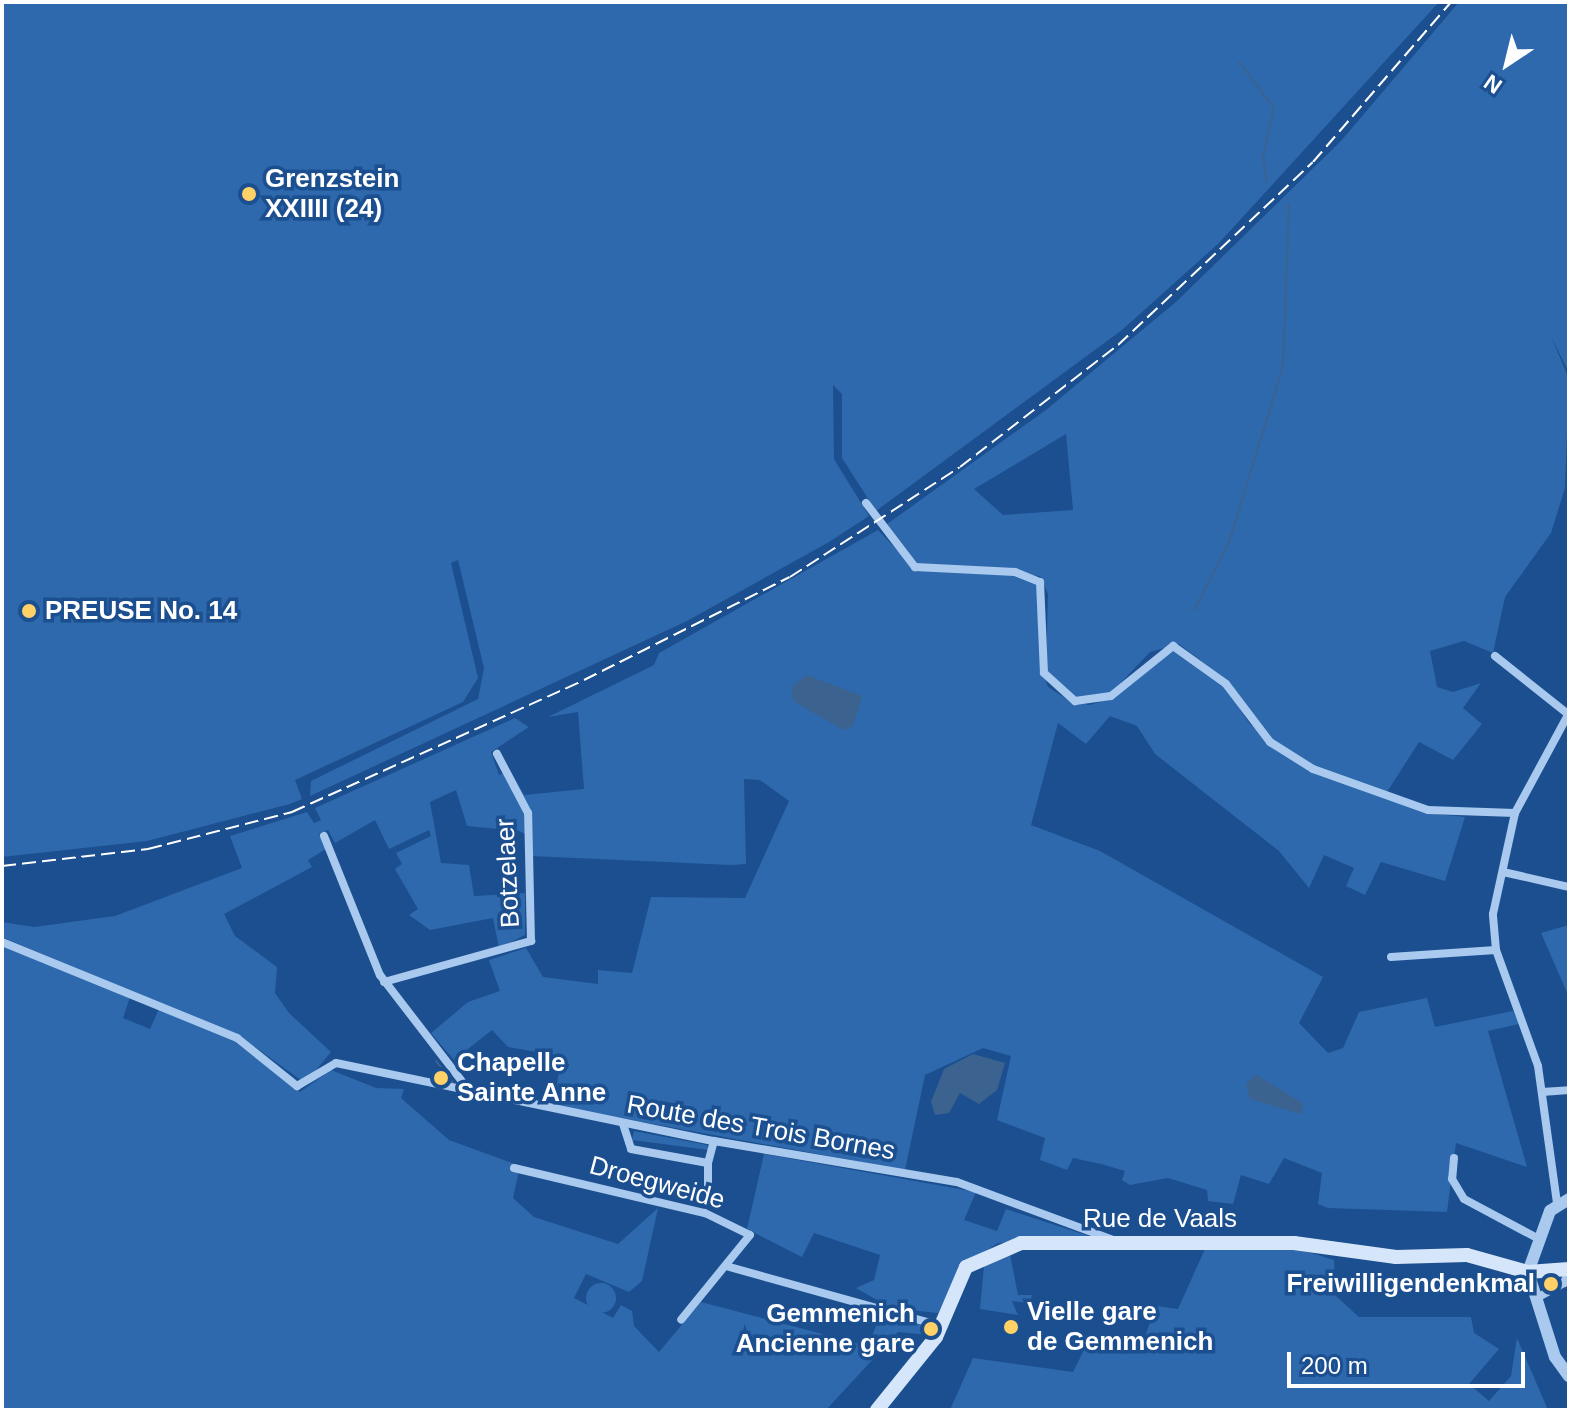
<!DOCTYPE html>
<html>
<head>
<meta charset="utf-8">
<style>
	body { margin:0 }
	#map { position:relative; width:1571px; height:1412px; overflow:hidden; background:#1b4f8f; font-family:Helvetica,sans-serif }
	div>[style] { position:absolute }
	.green>* { inset:0; background:#2e69ad }
	.round { border-radius:50% }
	.water>* { inset:0; background:#3c6290 }
	.stream>* { height:2px; margin:-1px; padding:0 1px; transform-origin:1px; border-radius:1px; background:#3c6290 }
	.minor>* { height:8px; margin:-4px; padding:0 4px; transform-origin:4px; border-radius:4px; background:#a9c9ee }
	.tertiary>* { height:12px; margin:-6px; padding:0 6px; transform-origin:6px; border-radius:6px; background:#a9c9ee }
	.secondary>* { height:14px; margin:-7px; padding:0 7px; transform-origin:7px; border-radius:7px; background:#d6e6fa }
	.rail>* { height:2px; margin-top:-1px; transform-origin:0; background:repeating-linear-gradient(90deg,#fff 0 14px,transparent 0 20px) }
	.dots>* { width:22px; height:22px; translate:-50% -50%; box-sizing:border-box; border:4px solid #1b4f8f; border-radius:50% }
	span { translate:-50% -50%; white-space:nowrap; text-align:center; line-height:1.15; -webkit-text-stroke:7px #1b4f8f; paint-order:stroke }
	.poi-label { font-size:26px; color:#fff; font-weight:700 }
	.left { translate:0 -50%; text-align:left }
	.right { translate:-100% -50%; text-align:right }
	.street-label { font-size:26px; color:#fff }
	.frame { position:absolute; inset:0; border:4px solid #fff; pointer-events:none }
	.north { position:absolute; left:1467px; top:24px; width:80px; height:80px; -webkit-text-stroke:6px #1b4f8f; paint-order:stroke; rotate:215deg; font-size:22px; font-weight:700; line-height:32px; text-align:center; color:#fff }
	.north::after { content:''; display:block; margin:auto; width:28px; height:36px; background:#fff; clip-path:polygon(50% 0,100% 100%,50% 72%,0 100%) }
	.scale { position:absolute; left:1287px; top:1352px; width:238px; height:36px; box-sizing:border-box; border:4px solid #fff; border-top:0; padding-left:10px; font-size:24px; line-height:28px; white-space:nowrap; color:#fff; -webkit-text-stroke:6px #1b4f8f; paint-order:stroke }
</style>
</head>
<body>
<div id="map">
	<div class="green">
		<i style="clip-path:polygon(2px 2px,1439px 2px,1219px 243px,1122px 330px,876px 511px,842px 458px,842px 394px,833px 385px,834px 459px,869px 516px,829px 542px,687px 621px,310px 796px,311px 781px,478px 699px,484px 668px,458px 560px,451px 563px,478px 678px,463px 702px,295px 780px,302px 799px,290px 804px,147px 841px,2px 857px)"></i>
		<i style="clip-path:polygon(evenodd,1459px 2px,1569px 2px,1569px 373px,1551px 336px,1569px 379px,1565px 488px,1551px 533px,1505px 597px,1493px 653px,1464px 641px,1430px 651px,1437px 687px,1453px 692px,1481px 683px,1463px 708px,1482px 724px,1453px 760px,1419px 742px,1387px 792px,1321px 770px,1271px 740px,1229px 682px,1179px 644px,1150px 652px,1111px 693px,1077px 698px,1046px 673px,1048px 594px,1040px 576px,916px 566px,883px 527px,1046px 410px,1177px 301px,1341px 141px,1459px 2px,1066px 434px,1073px 510px,1003px 515px,974px 489px,1066px 434px)"></i>
		<i style="clip-path:polygon(878px 530px,915px 569px,1021px 575px,1038px 585px,1042px 670px,1048px 687px,1068px 700px,1089px 705px,1111px 699px,1171px 649px,1224px 685px,1249px 723px,1287px 757px,1427px 813px,1465px 817px,1445px 881px,1381px 862px,1365px 895px,1346px 886px,1354px 868px,1324px 855px,1309px 888px,1279px 851px,1155px 754px,1137px 726px,1110px 716px,1086px 744px,1058px 723px,1031px 825px,1100px 851px,1323px 977px,1299px 1023px,1328px 1053px,1343px 1048px,1359px 1012px,1427px 998px,1435px 1027px,1513px 1011px,1519px 1024px,1488px 1031px,1527px 1167px,1456px 1143px,1447px 1212px,1328px 1208px,1318px 1204px,1322px 1173px,1284px 1158px,1269px 1184px,1241px 1175px,1233px 1204px,1208px 1201px,1207px 1190px,1168px 1178px,1130px 1185px,1122px 1180px,1125px 1171px,1101px 1164px,1073px 1158px,1067px 1170px,1040px 1160px,1045px 1138px,997px 1120px,1011px 1056px,983px 1048px,925px 1075px,905px 1170px,555px 1106px,560px 1056px,508px 1047px,492px 1030px,454px 1060px,431px 1033px,468px 1002px,500px 991px,489px 960px,526px 948px,543px 977px,598px 984px,598px 970px,632px 973px,651px 897px,745px 898px,789px 801px,760px 780px,744px 779px,746px 864px,731px 865px,531px 856px,531px 837px,519px 831px,467px 826px,456px 790px,430px 802px,441px 863px,469px 865px,474px 896px,525px 893px,525px 935px,499px 948px,493px 918px,430px 930px,409px 915px,418px 909px,395px 869px,402px 864px,396px 853px,431px 836px,429px 830px,389px 849px,375px 820px,335px 843px,328px 830px,319px 834px,326px 849px,308px 860px,312px 867px,224px 914px,235px 936px,277px 967px,275px 993px,289px 1013px,331px 1052px,305px 1083px,241px 1037px,2px 937px,2px 922px,34px 927px,115px 916px,242px 868px,230px 836px,307px 812px,314px 823px,321px 820px,315px 808px,515px 718px,529px 727px,491px 752px,499px 775px,510px 770px,524px 795px,584px 789px,578px 712px,548px 717px,654px 665px,659px 653px)"></i>
		<i style="clip-path:polygon(1569px 925px,1569px 997px,1541px 933px)"></i>
		<i style="clip-path:polygon(2px 946px,130px 997px,123px 1018px,150px 1029px,159px 1009px,234px 1041px,300px 1092px,331px 1070px,376px 1088px,404px 1089px,401px 1098px,449px 1140px,520px 1166px,513px 1198px,534px 1217px,618px 1244px,658px 1208px,642px 1281px,629px 1292px,586px 1274px,574px 1298px,613px 1318px,621px 1305px,632px 1311px,634px 1326px,659px 1352px,701px 1302px,868px 1346px,881px 1313px,924px 1324px,928px 1335px,898px 1332px,826px 1410px,2px 1410px)"></i>
		<i style="clip-path:polygon(634px 1131px,707px 1145px,709px 1150px,632px 1140px)"></i>
		<i style="clip-path:polygon(764px 1154px,976px 1192px,964px 1220px,997px 1231px,1006px 1209px,1095px 1238px,998px 1243px,959px 1269px,938px 1313px,891px 1308px,856px 1288px,874px 1280px,880px 1255px,814px 1233px,802px 1257px,747px 1229px)"></i>
		<i style="clip-path:polygon(1295px 1248px,1334px 1260px,1336px 1296px,1359px 1317px,1471px 1317px,1474px 1333px,1499px 1349px,1469px 1384px,1489px 1401px,1511px 1376px,1517px 1338px,1548px 1410px,950px 1410px,973px 1358px,1073px 1372px,1089px 1340px,1142px 1345px,1156px 1306px,1178px 1309px,1205px 1249px)"></i>
		<i style="clip-path:polygon(1010px 1254px,1018px 1295px,1032px 1295px,1030px 1303px,1012px 1301px,1018px 1315px,980px 1309px,984px 1266px)"></i>
		<i class="round" style="left:586px;top:1283px;width:30px;height:30px"></i>
	</div>
	<div class="water">
		<i style="clip-path:polygon(807px 675px,862px 696px,853px 726px,843px 730px,793px 701px,791px 687px)"></i>
		<i style="clip-path:polygon(973px 1054px,1005px 1063px,997px 1090px,979px 1104px,960px 1093px,949px 1113px,935px 1115px,931px 1102px,944px 1069px)"></i>
		<i style="clip-path:polygon(1255px 1074px,1304px 1104px,1301px 1114px,1250px 1099px,1246px 1085px)"></i>
	</div>
	<div class="stream">
		<i style="left:1239px;top:62px;width:58px;rotate:52.7deg"></i>
		<i style="left:1274px;top:108px;width:50px;rotate:102.7deg"></i>
		<i style="left:1263px;top:157px;width:24px;rotate:81deg"></i>
		<i style="left:1194px;top:610px;width:76px;rotate:-62.8deg"></i>
		<i style="left:1229px;top:542px;width:183px;rotate:-72.9deg"></i>
		<i style="left:1283px;top:367px;width:162px;rotate:-87.9deg"></i>
		<i style="left:436px;top:1061px;width:28px;rotate:52deg"></i>
	</div>
	<div class="minor">
		<i style="left:866px;top:503px;width:81px;rotate:52.6deg"></i>
		<i style="left:915px;top:567px;width:100px;rotate:2.9deg"></i>
		<i style="left:1015px;top:572px;width:27px;rotate:22deg"></i>
		<i style="left:1040px;top:582px;width:91px;rotate:87.5deg"></i>
		<i style="left:1044px;top:673px;width:42px;rotate:42.1deg"></i>
		<i style="left:1075px;top:701px;width:36px;rotate:-8deg"></i>
		<i style="left:1111px;top:696px;width:80px;rotate:-38.9deg"></i>
		<i style="left:1173px;top:646px;width:65px;rotate:35.6deg"></i>
		<i style="left:1226px;top:684px;width:73px;rotate:52.8deg"></i>
		<i style="left:1270px;top:742px;width:51px;rotate:32.1deg"></i>
		<i style="left:1313px;top:769px;width:122px;rotate:19.6deg"></i>
		<i style="left:1428px;top:810px;width:87px;rotate:2deg"></i>
		<i style="left:1495px;top:656px;width:93px;rotate:38.5deg"></i>
		<i style="left:324px;top:836px;width:150px;rotate:68.1deg"></i>
		<i style="left:380px;top:975px;width:149px;rotate:52.4deg"></i>
		<i style="left:1503px;top:872px;width:68px;rotate:12.8deg"></i>
		<i style="left:2px;top:942px;width:254px;rotate:22.2deg"></i>
		<i style="left:237px;top:1038px;width:77px;rotate:38.7deg"></i>
		<i style="left:297px;top:1086px;width:45px;rotate:-30.5deg"></i>
		<i style="left:336px;top:1063px;width:386px;rotate:11.7deg"></i>
		<i style="left:714px;top:1141px;width:246px;rotate:9.6deg"></i>
		<i style="left:957px;top:1182px;width:166px;rotate:20.4deg"></i>
		<i style="left:1391px;top:957px;width:105px;rotate:-3.8deg"></i>
		<i style="left:384px;top:982px;width:153px;rotate:-15.6deg"></i>
		<i style="left:531px;top:941px;width:128px;rotate:-91.3deg"></i>
		<i style="left:528px;top:813px;width:67px;rotate:-117.7deg"></i>
		<i style="left:1542px;top:1092px;width:27px;rotate:-4deg"></i>
		<i style="left:623px;top:1124px;width:26px;rotate:72deg"></i>
		<i style="left:631px;top:1149px;width:78px;rotate:10.3deg"></i>
		<i style="left:708px;top:1163px;width:23px;rotate:-75deg"></i>
		<i style="left:1454px;top:1158px;width:21px;rotate:95deg"></i>
		<i style="left:1452px;top:1179px;width:23px;rotate:59deg"></i>
		<i style="left:1464px;top:1199px;width:85px;rotate:28.1deg"></i>
		<i style="left:708px;top:1163px;width:36px;rotate:90deg"></i>
		<i style="left:514px;top:1168px;width:196px;rotate:13.3deg"></i>
		<i style="left:705px;top:1213px;width:50px;rotate:26.1deg"></i>
		<i style="left:750px;top:1235px;width:109px;rotate:129.1deg"></i>
		<i style="left:1557px;top:1203px;width:138px;rotate:-97.9deg"></i>
		<i style="left:1538px;top:1066px;width:123px;rotate:-109.9deg"></i>
		<i style="left:1496px;top:950px;width:36px;rotate:-95deg"></i>
		<i style="left:1493px;top:914px;width:103px;rotate:-77.7deg"></i>
		<i style="left:1515px;top:813px;width:114px;rotate:-61.6deg"></i>
		<i style="left:726px;top:1266px;width:223px;rotate:15.6deg"></i>
		<i style="left:1535px;top:1299px;width:33px;rotate:-29deg"></i>
		<i style="left:1564px;top:1283px;width:14px;rotate:-69deg"></i>
	</div>
	<div class="tertiary">
		<i style="left:1569px;top:1199px;width:22px;rotate:148deg"></i>
		<i style="left:1550px;top:1211px;width:65px;rotate:109.8deg"></i>
		<i style="left:1528px;top:1272px;width:89px;rotate:72.4deg"></i>
		<i style="left:1555px;top:1357px;width:24px;rotate:54deg"></i>
	</div>
	<div class="secondary">
		<i style="left:877px;top:1410px;width:94px;rotate:-51.1deg"></i>
		<i style="left:936px;top:1337px;width:76px;rotate:-66.8deg"></i>
		<i style="left:966px;top:1267px;width:60px;rotate:-23.6deg"></i>
		<i style="left:1021px;top:1243px;width:273px"></i>
		<i style="left:1294px;top:1243px;width:103px;rotate:7.8deg"></i>
		<i style="left:1396px;top:1257px;width:71px;rotate:-1.6deg"></i>
		<i style="left:1467px;top:1255px;width:63px;rotate:15.6deg"></i>
		<i style="left:1528px;top:1272px;width:41px;rotate:-4.2deg"></i>
	</div>
	<div class="rail">
		<i style="left:2px;top:866px;width:147px;rotate:-6.6deg"></i>
		<i style="left:148px;top:849px;width:149px;rotate:-14.4deg"></i>
		<i style="left:292px;top:812px;width:320px;rotate:-24.3deg"></i>
		<i style="left:584px;top:680px;width:230px;rotate:-26.6deg"></i>
		<i style="left:790px;top:577px;width:202px;rotate:-32.9deg"></i>
		<i style="left:960px;top:467px;width:200px;rotate:-37.7deg"></i>
		<i style="left:1118px;top:345px;width:267px;rotate:-43.2deg"></i>
		<i style="left:1313px;top:162px;width:211px;rotate:-49.2deg"></i>
	</div>
	<div class="dots">
		<i style="left:249px;top:194px;background:#ffd166"></i>
		<i style="left:29px;top:611px;background:#ffd166"></i>
		<i style="left:441px;top:1078px;background:#ffd166"></i>
		<i style="left:1551px;top:1284px;background:#ffd166"></i>
		<i style="left:1011px;top:1327px;background:#ffd166"></i>
		<i style="left:931px;top:1329px;background:#ffd166"></i>
	</div>
	<div class="poi-label">
		<span class="left" style="left:265px;top:194px">Grenzstein<br>XXIIII (24)</span>
		<span class="left" style="left:45px;top:611px">PREUSE No. 14</span>
		<span class="left" style="left:457px;top:1078px">Chapelle<br>Sainte Anne</span>
		<span class="right" style="left:1535px;top:1284px">Freiwilligendenkmal</span>
		<span class="left" style="left:1027px;top:1327px">Vielle gare<br>de Gemmenich</span>
		<span class="right" style="left:915px;top:1329px">Gemmenich<br>Ancienne gare</span>
	</div>
	<div class="street-label">
		<span style="left:508px;top:873px;rotate:-93deg">Botzelaer</span>
		<span style="left:761px;top:1128px;rotate:10deg">Route des Trois Bornes</span>
		<span style="left:657px;top:1183px;rotate:15deg">Droegweide</span>
		<span style="left:1160px;top:1219px">Rue de Vaals</span>
	</div>
	<div class="frame"></div>
	<div class="north">N</div>
	<div class="scale">200 m</div>
</div>
</body>
</html>
